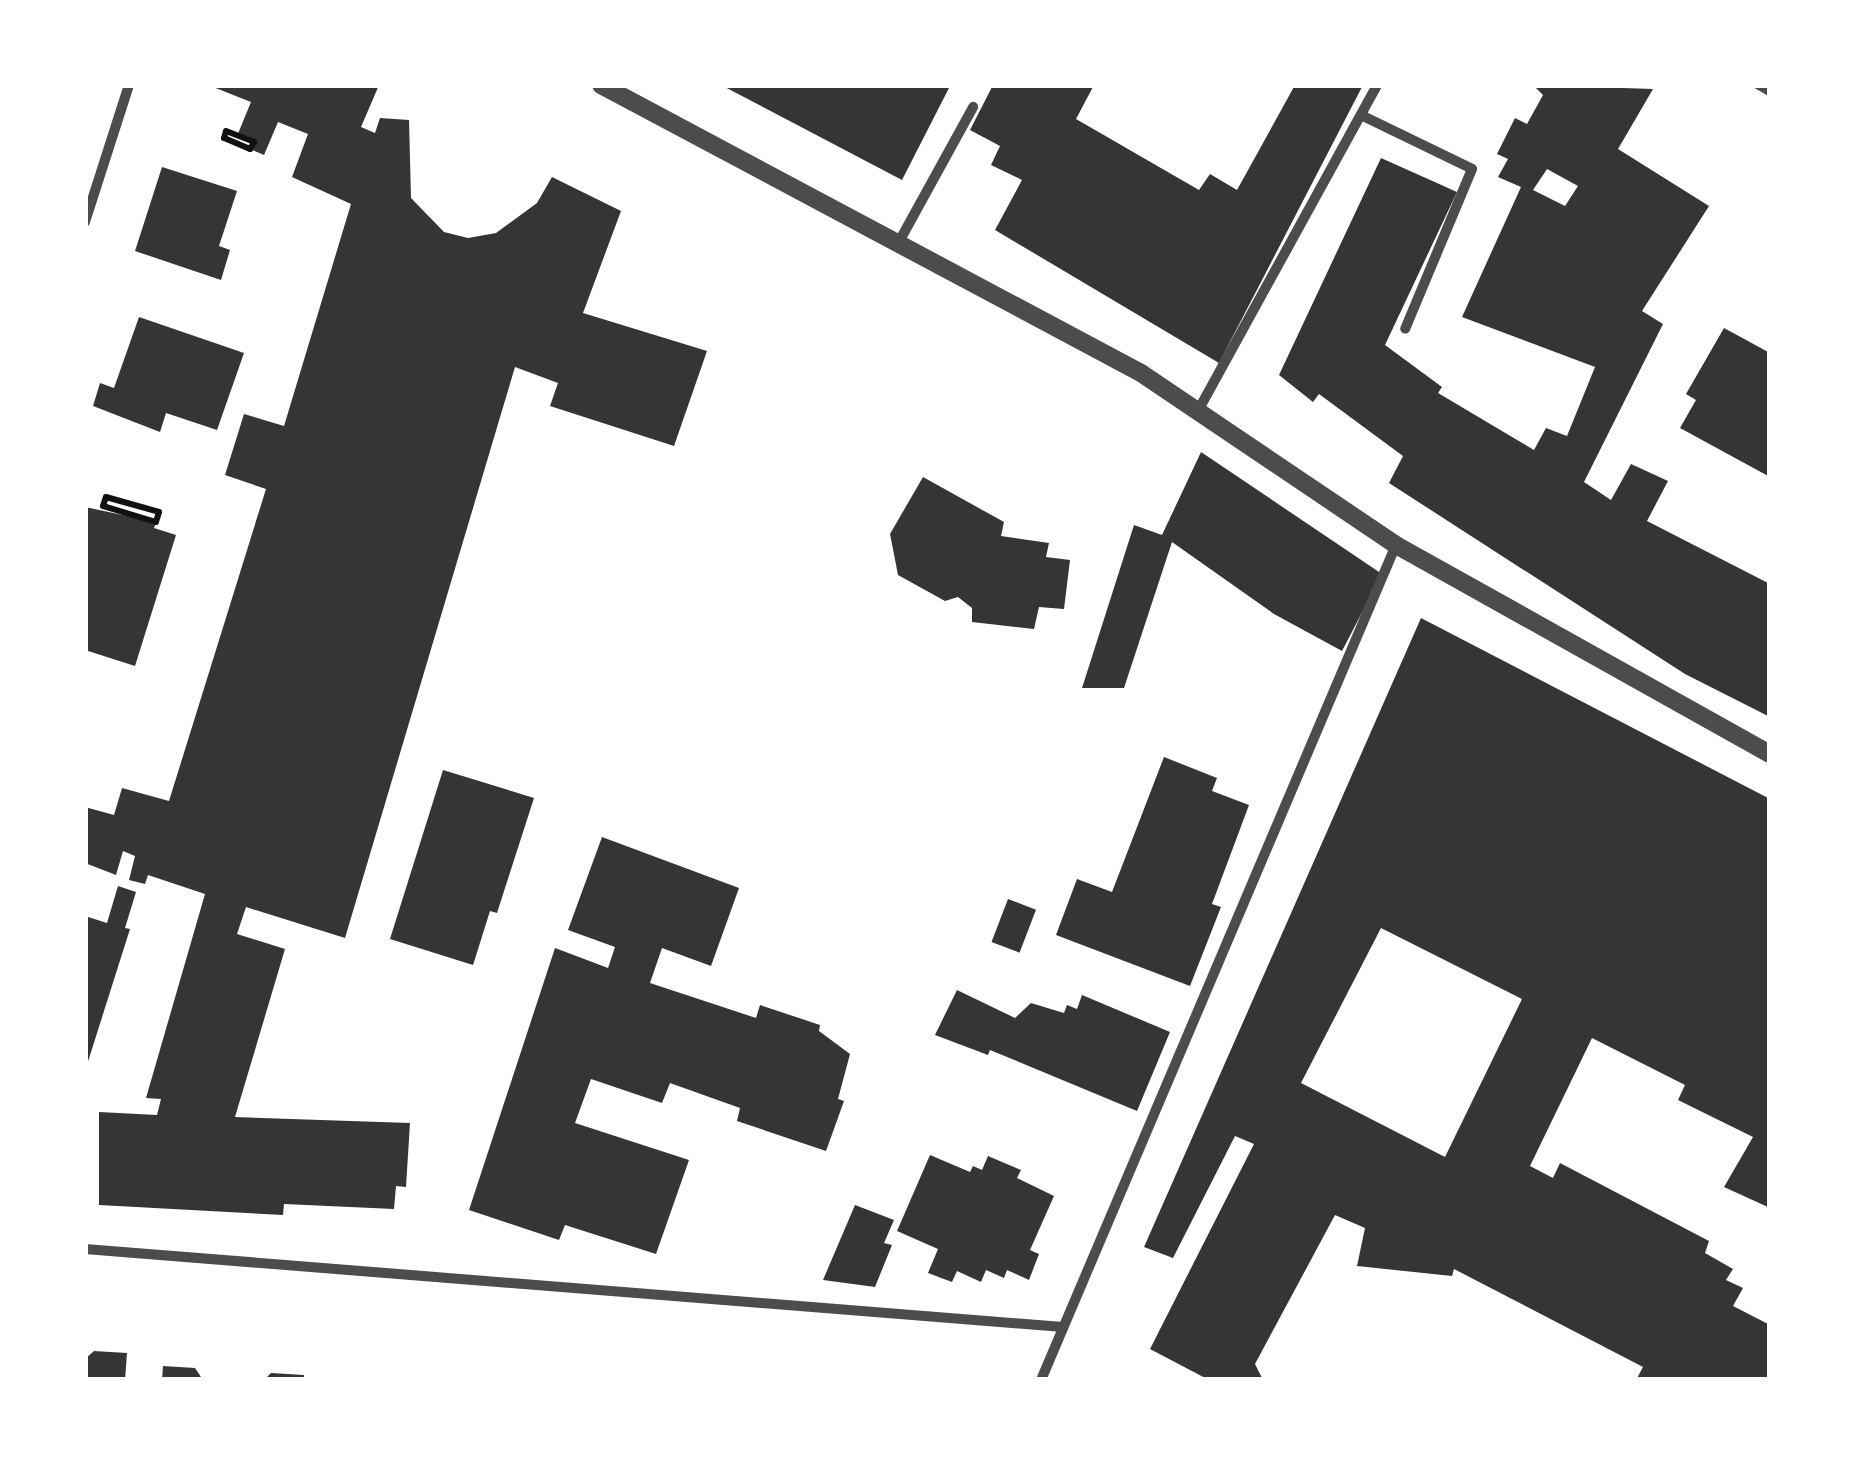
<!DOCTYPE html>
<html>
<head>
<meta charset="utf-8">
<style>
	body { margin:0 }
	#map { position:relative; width:1855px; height:1465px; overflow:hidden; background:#fff; font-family:"Open Sans",sans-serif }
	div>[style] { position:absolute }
	.building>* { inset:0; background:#353535; transform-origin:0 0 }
	.path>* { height:6px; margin:-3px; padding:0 3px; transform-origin:3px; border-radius:3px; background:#111 }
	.minor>* { height:10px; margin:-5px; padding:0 5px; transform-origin:5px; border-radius:5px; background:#4c4c4c }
	.tertiary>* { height:18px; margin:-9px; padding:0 9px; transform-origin:9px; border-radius:9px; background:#4c4c4c }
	span { translate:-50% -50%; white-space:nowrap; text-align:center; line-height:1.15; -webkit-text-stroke:9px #fff; paint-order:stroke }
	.frame { position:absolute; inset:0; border:88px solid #fff; pointer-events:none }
</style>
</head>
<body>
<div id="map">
	<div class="building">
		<i style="clip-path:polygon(208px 85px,379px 85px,361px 127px,375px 133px,380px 118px,409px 120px,411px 198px,444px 232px,468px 238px,496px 233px,537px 203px,552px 177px,621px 211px,583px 313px,707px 351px,674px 446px,550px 406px,558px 383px,515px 367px,345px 938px,246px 907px,237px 934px,285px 949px,235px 1117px,410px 1123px,406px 1187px,396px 1186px,394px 1209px,284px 1204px,283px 1215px,99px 1205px,99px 1112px,157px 1115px,161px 1099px,146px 1098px,205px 894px,148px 875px,145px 884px,129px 880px,135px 856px,123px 851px,116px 875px,85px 863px,85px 807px,114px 815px,122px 788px,169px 801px,266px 489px,225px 475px,244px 414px,284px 426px,351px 204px,292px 177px,308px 134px,278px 122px,264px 155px,250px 149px,254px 142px,237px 136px,251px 102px)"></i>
		<i style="clip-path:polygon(721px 85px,948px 85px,950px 86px,902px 180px)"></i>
		<i style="clip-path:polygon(993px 85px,1094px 85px,1076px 119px,1199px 190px,1210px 174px,1237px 190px,1295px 85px,1363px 85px,1219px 363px,995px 230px,1022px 180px,991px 165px,1000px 146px,970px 130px)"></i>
		<i style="clip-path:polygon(evenodd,1533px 85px,1653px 89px,1618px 149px,1709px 206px,1642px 311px,1663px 324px,1584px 482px,1611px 500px,1631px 464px,1668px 481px,1647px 521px,1770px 584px,1770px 717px,1685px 674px,1389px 483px,1403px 456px,1319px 394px,1313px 402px,1279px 375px,1381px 158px,1457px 192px,1385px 345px,1442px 387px,1438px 393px,1534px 450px,1546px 428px,1567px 436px,1595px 367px,1462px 317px,1521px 187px,1498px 177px,1508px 159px,1497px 154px,1515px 118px,1527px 124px,1543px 95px,1533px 85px,1547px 169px,1578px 186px,1565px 206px,1533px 190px,1547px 169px)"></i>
		<i style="clip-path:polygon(162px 167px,237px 191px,219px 246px,230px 250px,221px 280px,135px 251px)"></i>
		<i style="clip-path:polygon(139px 317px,244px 353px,217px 430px,166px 413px,160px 432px,93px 406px,100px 383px,114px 388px)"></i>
		<i style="clip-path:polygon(1724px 328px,1770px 353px,1770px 477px,1680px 428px,1696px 400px,1686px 394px)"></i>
		<i style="clip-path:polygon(1201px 452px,1382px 574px,1342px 651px,1274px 614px,1172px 542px,1124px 688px,1082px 688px,1134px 525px,1162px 535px)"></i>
		<i style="clip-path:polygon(923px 477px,1004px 522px,1001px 536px,1049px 543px,1046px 557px,1070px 560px,1064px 609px,1039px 607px,1034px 629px,972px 622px,972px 608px,958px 597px,945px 601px,898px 575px,890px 534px)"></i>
		<i style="clip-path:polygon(85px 507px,156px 522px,154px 528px,176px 535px,135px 666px,85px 650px)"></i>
		<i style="clip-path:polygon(evenodd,1421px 618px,1770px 799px,1770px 1208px,1724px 1187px,1753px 1137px,1678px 1100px,1685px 1085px,1592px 1038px,1530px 1166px,1553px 1178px,1560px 1163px,1709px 1241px,1705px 1253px,1733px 1269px,1726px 1280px,1743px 1288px,1733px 1306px,1770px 1325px,1770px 1380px,1636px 1380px,1643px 1367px,1454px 1269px,1452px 1276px,1357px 1266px,1365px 1228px,1335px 1215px,1255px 1364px,1263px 1380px,1209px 1380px,1150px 1349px,1254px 1144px,1235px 1136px,1173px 1258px,1144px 1247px,1421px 618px,1381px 928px,1522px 999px,1445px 1157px,1301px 1083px,1381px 928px)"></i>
		<i style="clip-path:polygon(1164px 757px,1217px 778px,1212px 791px,1249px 805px,1212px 904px,1221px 907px,1190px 986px,1056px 935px,1077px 879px,1112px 892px)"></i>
		<i style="clip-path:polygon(443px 770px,534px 798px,497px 913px,490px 911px,473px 965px,390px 939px)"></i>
		<i style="clip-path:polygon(602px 837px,739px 888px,711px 966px,662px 948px,650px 983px,756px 1018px,760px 1005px,820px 1025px,819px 1031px,850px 1054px,838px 1099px,844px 1101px,826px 1151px,737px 1121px,740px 1108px,670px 1083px,662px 1103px,591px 1079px,575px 1123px,689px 1160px,656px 1254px,565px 1225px,559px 1240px,469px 1210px,555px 948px,608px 968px,615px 947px,568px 930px)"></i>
		<i style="clip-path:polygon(118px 886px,136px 892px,125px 928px,130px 929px,85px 1071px,85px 916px,107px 923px)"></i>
		<i style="left:1008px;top:899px;width:30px;height:46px;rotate:21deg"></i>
		<i style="clip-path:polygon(957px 990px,1015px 1018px,1031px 1003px,1064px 1013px,1067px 1005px,1077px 1009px,1082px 995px,1170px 1032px,1137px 1111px,990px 1050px,988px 1055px,935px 1035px)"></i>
		<i style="clip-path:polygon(930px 1155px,970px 1172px,973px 1166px,982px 1170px,988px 1156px,1021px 1170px,1017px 1178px,1054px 1196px,1030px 1250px,1039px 1254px,1029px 1280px,1007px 1270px,1004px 1278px,986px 1270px,981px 1282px,957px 1271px,952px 1282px,928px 1273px,938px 1249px,897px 1231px)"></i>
		<i style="clip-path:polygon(855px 1205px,894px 1220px,884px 1243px,892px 1245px,875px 1287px,823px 1280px)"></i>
		<i style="clip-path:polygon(94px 1351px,127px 1353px,125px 1380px,85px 1380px,85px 1359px)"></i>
		<i style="clip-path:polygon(163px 1366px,195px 1368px,203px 1380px,162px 1380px)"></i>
		<i style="clip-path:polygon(271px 1373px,304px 1375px,304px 1380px,264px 1380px)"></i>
	</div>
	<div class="path">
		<i style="left:226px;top:131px;width:30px;rotate:21deg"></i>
		<i style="left:254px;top:142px;width:8px;rotate:120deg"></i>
		<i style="left:250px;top:149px;width:28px;rotate:-157deg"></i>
		<i style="left:224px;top:138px;width:7px;rotate:-74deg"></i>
		<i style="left:106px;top:497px;width:55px;rotate:15.8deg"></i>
		<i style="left:159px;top:512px;width:10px;rotate:107deg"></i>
		<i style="left:156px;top:522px;width:55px;rotate:-163.2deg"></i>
		<i style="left:103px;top:506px;width:9px;rotate:-72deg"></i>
	</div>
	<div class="minor">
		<i style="left:1759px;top:85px;width:13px;rotate:29deg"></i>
		<i style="left:1363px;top:116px;width:121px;rotate:25.9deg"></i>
		<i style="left:1472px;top:169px;width:173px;rotate:112.7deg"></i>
		<i style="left:85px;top:222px;width:144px;rotate:-72.2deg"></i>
		<i style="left:900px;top:240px;width:152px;rotate:-61.2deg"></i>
		<i style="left:1199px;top:409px;width:370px;rotate:-61.2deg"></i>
		<i style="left:85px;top:1249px;width:981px;rotate:4.56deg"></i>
		<i style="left:1041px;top:1380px;width:907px;rotate:-66.97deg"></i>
	</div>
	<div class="tertiary">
		<i style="left:601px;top:85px;width:612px;rotate:28.07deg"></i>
		<i style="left:1141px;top:373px;width:308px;rotate:34deg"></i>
		<i style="left:1396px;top:545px;width:428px;rotate:29.2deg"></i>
	</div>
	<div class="frame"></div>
</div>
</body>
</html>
